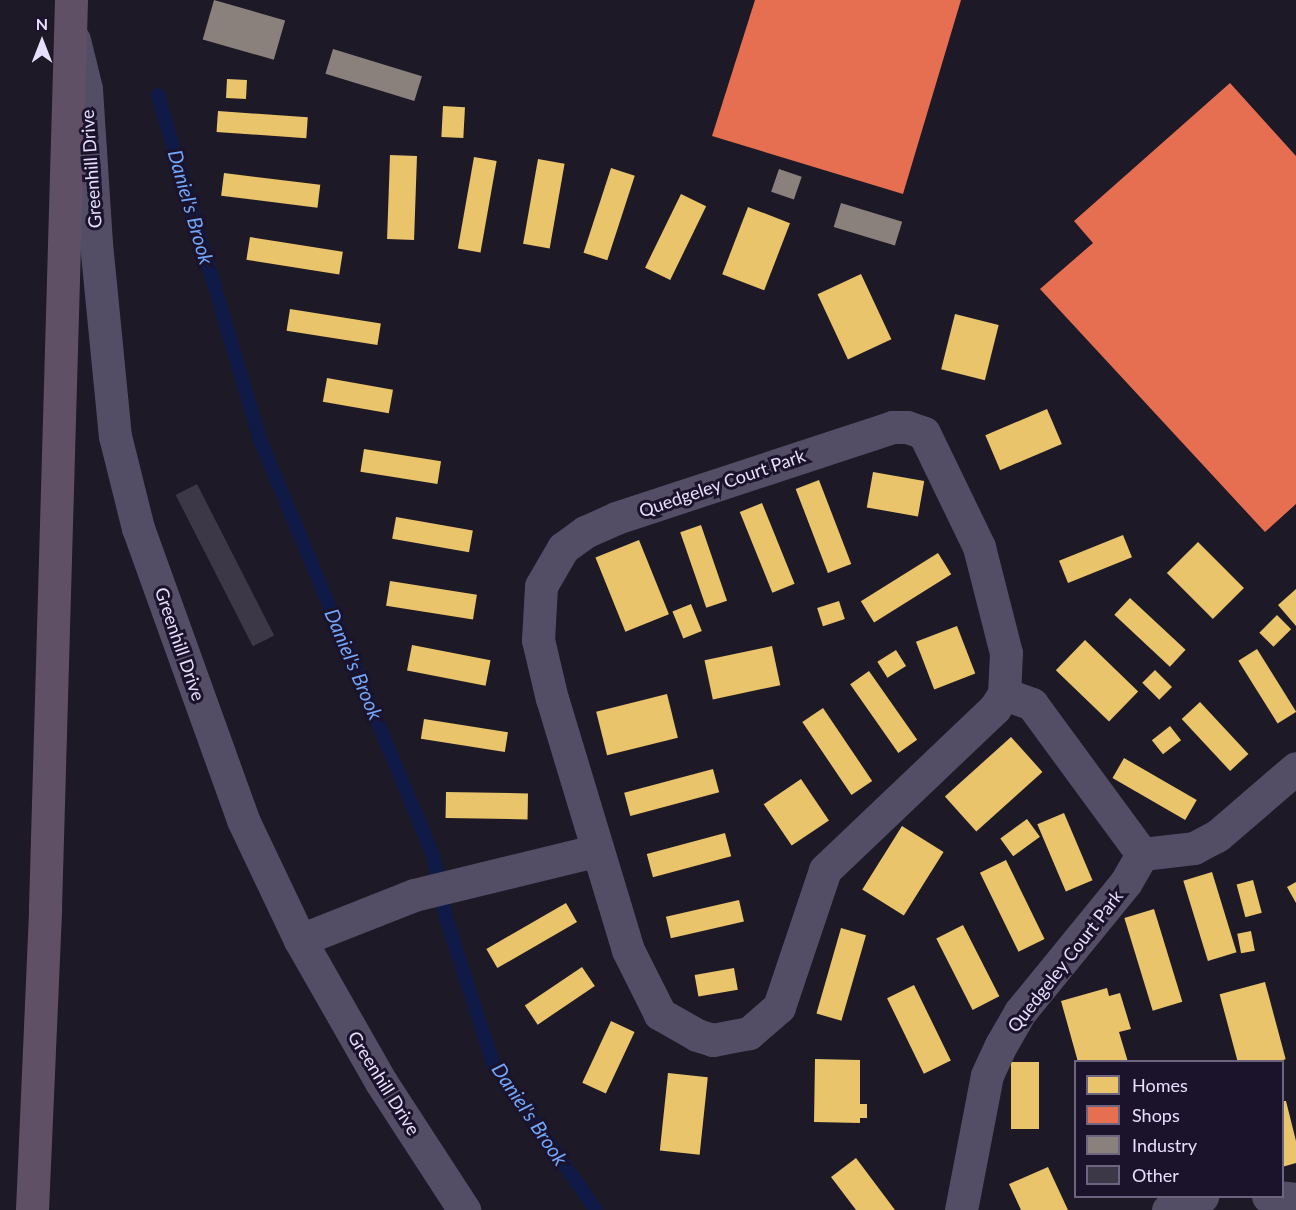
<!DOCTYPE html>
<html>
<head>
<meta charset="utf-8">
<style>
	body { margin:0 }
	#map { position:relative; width:1296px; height:1210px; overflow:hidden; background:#1d1926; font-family:Lato,sans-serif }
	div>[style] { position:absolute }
	.homes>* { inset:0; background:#e9c46a; transform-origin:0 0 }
	.shops>* { inset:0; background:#e76f51 }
	.industry>* { inset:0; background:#8a817c; transform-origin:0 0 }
	.stream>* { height:14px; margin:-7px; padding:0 7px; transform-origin:7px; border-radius:7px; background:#0f1b46 }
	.building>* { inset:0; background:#3d3847; transform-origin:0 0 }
	.minor>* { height:33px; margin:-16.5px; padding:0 16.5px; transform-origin:16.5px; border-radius:16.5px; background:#534e66 }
	.trunk>* { height:33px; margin:-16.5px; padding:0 16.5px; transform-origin:16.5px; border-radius:16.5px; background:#5f5066 }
	span { translate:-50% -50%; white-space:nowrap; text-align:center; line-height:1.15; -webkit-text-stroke:6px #1b132c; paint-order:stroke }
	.street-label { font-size:18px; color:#e7dffe }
	.water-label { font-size:20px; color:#72a7f9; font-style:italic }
	.legend { position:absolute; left:1074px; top:1060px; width:210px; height:138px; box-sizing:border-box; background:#1b132c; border:2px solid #6d6580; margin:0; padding:8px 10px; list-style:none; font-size:18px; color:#e7dffe }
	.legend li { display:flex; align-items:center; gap:12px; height:30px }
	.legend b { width:30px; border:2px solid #6d6580 }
	.north { position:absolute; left:12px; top:12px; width:60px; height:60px; -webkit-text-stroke:4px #1b132c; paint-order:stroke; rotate:0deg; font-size:16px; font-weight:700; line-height:24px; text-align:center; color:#e7dffe }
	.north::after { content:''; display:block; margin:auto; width:21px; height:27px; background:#e7dffe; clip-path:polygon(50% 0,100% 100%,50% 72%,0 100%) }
</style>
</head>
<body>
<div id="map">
	<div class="homes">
		<i style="left:227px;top:79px;width:20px;height:19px;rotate:3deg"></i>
		<i style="left:443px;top:106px;width:22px;height:31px;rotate:3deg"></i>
		<i style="left:218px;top:111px;width:90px;height:21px;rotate:4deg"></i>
		<i style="left:390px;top:155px;width:27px;height:84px;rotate:2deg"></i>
		<i style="left:474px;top:157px;width:23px;height:93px;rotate:10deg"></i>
		<i style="left:538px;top:159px;width:27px;height:86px;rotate:10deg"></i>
		<i style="left:611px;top:168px;width:25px;height:89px;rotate:18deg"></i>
		<i style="left:224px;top:173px;width:97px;height:23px;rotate:7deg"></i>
		<i style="left:681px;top:194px;width:28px;height:82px;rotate:26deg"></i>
		<i style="left:748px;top:207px;width:45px;height:72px;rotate:21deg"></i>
		<i style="left:250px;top:237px;width:94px;height:23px;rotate:9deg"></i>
		<i style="left:861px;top:274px;width:72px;height:48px;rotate:65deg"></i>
		<i style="left:290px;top:309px;width:92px;height:22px;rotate:9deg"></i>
		<i style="left:955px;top:314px;width:45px;height:57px;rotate:14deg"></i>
		<i style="left:327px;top:378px;width:67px;height:24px;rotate:10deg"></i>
		<i style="left:1047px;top:409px;width:38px;height:67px;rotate:67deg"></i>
		<i style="left:364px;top:449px;width:78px;height:23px;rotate:9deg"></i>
		<i style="left:873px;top:472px;width:52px;height:36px;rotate:10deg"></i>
		<i style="left:819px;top:480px;width:90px;height:25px;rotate:69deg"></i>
		<i style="left:762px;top:503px;width:87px;height:24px;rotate:68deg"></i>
		<i style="left:396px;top:517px;width:78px;height:22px;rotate:10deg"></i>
		<i style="left:701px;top:525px;width:80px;height:22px;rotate:71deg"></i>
		<i style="left:1123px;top:535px;width:24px;height:69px;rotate:68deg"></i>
		<i style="left:639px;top:540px;width:80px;height:47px;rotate:68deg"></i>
		<i style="left:1198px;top:542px;width:65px;height:44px;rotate:45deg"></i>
		<i style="left:938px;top:553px;width:25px;height:91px;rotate:58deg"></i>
		<i style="left:390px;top:581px;width:88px;height:25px;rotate:9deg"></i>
		<i style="clip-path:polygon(1296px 589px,1296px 626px,1278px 605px)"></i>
		<i style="left:1130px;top:598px;width:76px;height:23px;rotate:43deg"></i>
		<i style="left:839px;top:601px;width:19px;height:23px;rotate:72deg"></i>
		<i style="left:691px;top:604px;width:29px;height:20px;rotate:68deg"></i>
		<i style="left:1277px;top:615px;width:20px;height:25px;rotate:45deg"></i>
		<i style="left:957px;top:626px;width:51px;height:44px;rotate:69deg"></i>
		<i style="left:1085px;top:640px;width:74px;height:42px;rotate:44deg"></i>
		<i style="left:412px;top:645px;width:80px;height:26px;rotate:11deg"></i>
		<i style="left:772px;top:646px;width:40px;height:69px;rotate:78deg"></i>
		<i style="left:1257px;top:649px;width:74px;height:22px;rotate:58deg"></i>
		<i style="left:896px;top:650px;width:19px;height:22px;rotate:58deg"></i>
		<i style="left:1155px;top:670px;width:24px;height:18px;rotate:45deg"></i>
		<i style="left:869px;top:671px;width:84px;height:23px;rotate:55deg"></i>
		<i style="left:667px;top:694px;width:45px;height:73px;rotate:76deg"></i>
		<i style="left:1200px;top:702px;width:71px;height:25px;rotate:47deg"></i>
		<i style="left:823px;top:708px;width:88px;height:25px;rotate:56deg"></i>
		<i style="left:424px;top:719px;width:85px;height:20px;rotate:9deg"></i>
		<i style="left:1170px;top:726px;width:18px;height:23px;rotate:52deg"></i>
		<i style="left:1011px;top:737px;width:47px;height:89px;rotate:48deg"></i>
		<i style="left:1124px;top:758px;width:84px;height:23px;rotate:30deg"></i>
		<i style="left:713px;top:769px;width:24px;height:92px;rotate:75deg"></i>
		<i style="left:801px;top:779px;width:50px;height:45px;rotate:56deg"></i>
		<i style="left:446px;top:792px;width:82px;height:26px;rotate:1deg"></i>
		<i style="left:1064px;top:813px;width:73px;height:29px;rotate:67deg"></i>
		<i style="left:1027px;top:819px;width:22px;height:33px;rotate:54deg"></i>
		<i style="left:902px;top:826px;width:49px;height:75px;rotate:32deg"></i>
		<i style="left:725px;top:833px;width:24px;height:81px;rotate:75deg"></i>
		<i style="left:1006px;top:860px;width:88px;height:29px;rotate:64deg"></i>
		<i style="left:1212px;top:872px;width:84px;height:30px;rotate:73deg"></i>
		<i style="left:1253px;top:880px;width:34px;height:17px;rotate:75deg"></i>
		<i style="clip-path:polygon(1296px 882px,1296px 903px,1287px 887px)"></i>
		<i style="left:739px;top:900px;width:22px;height:75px;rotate:77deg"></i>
		<i style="left:566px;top:903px;width:22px;height:92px;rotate:60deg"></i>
		<i style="left:1154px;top:909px;width:97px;height:31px;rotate:73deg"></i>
		<i style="left:963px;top:925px;width:80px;height:30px;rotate:63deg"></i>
		<i style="left:841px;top:928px;width:26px;height:89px;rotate:16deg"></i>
		<i style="left:1251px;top:931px;width:20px;height:14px;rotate:79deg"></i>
		<i style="left:582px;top:967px;width:23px;height:69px;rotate:56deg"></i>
		<i style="left:734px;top:968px;width:22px;height:40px;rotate:80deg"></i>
		<i style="left:1265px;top:982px;width:80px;height:47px;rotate:75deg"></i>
		<i style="left:914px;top:985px;width:84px;height:30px;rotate:64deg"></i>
		<i style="clip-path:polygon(1107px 988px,1109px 996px,1120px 993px,1131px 1029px,1119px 1032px,1128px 1062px,1078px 1062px,1061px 1001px)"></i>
		<i style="left:611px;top:1021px;width:26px;height:68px;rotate:25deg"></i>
		<i style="clip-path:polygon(815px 1059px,860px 1060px,860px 1104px,867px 1104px,867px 1118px,860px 1118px,860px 1123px,814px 1122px)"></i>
		<i style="left:1011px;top:1062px;width:28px;height:67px"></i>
		<i style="left:668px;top:1073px;width:40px;height:78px;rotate:6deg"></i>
		<i style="clip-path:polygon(1282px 1101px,1286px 1101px,1296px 1141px,1296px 1163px,1282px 1167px)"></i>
		<i style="clip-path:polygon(856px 1158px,895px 1210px,856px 1210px,831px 1177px)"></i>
		<i style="clip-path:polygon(1048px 1167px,1068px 1210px,1021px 1210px,1009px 1184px)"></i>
	</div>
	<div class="shops">
		<i style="clip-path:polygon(755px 0,961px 0,903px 194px,712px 136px)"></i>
		<i style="clip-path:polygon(1230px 83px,1296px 156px,1296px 504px,1265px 532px,1040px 289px,1093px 243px,1074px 221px)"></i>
	</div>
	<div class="industry">
		<i style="left:214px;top:0;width:74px;height:41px;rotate:16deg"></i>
		<i style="left:333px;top:49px;width:93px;height:26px;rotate:17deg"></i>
		<i style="left:779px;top:169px;width:24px;height:24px;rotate:19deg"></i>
		<i style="left:841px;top:203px;width:64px;height:25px;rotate:17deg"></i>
	</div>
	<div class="stream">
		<i style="left:158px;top:95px;width:357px;rotate:73.5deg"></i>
		<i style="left:259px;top:437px;width:452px;rotate:67.4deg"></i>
		<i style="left:433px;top:854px;width:65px;rotate:78.5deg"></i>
		<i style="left:446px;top:918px;width:152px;rotate:72deg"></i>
		<i style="left:493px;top:1063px;width:179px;rotate:55deg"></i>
	</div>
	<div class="building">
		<i style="left:197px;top:484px;width:170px;height:24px;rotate:63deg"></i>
	</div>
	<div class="minor">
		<i style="left:74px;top:40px;width:50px;rotate:76.2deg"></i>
		<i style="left:86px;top:89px;width:154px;rotate:86.3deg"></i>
		<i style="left:96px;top:243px;width:194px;rotate:84.4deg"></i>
		<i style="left:115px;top:436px;width:95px;rotate:76deg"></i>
		<i style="left:138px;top:528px;width:310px;rotate:70.2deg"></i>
		<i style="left:243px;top:820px;width:133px;rotate:64.6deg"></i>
		<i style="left:300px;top:940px;width:163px;rotate:60.3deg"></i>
		<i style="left:381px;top:1082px;width:153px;rotate:57deg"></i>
		<i style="left:892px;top:427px;width:15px"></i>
		<i style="left:907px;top:427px;width:18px;rotate:19deg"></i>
		<i style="left:924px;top:433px;width:127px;rotate:64.2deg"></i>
		<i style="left:979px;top:547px;width:109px;rotate:75.7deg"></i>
		<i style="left:1006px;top:653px;width:41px;rotate:92.8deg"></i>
		<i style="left:1004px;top:694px;width:17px;rotate:123deg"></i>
		<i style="left:995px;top:708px;width:235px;rotate:136.4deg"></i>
		<i style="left:825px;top:870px;width:145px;rotate:108.6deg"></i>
		<i style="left:779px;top:1007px;width:40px;rotate:139deg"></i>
		<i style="left:749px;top:1033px;width:37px;rotate:169deg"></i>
		<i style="left:713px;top:1040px;width:17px;rotate:-163deg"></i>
		<i style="left:697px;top:1035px;width:43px;rotate:-150.4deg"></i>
		<i style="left:660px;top:1014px;width:72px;rotate:-116.6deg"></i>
		<i style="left:628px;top:950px;width:262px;rotate:-106.8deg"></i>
		<i style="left:552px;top:699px;width:61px;rotate:-103.3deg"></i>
		<i style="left:538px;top:640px;width:54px;rotate:-86.8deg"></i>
		<i style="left:541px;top:586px;width:44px;rotate:-59.9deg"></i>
		<i style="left:563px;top:548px;width:27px;rotate:-36deg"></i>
		<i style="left:585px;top:532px;width:34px;rotate:-24deg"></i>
		<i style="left:616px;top:518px;width:291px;rotate:-18.2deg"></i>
		<i style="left:1142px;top:854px;width:52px;rotate:-6.6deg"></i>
		<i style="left:1194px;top:848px;width:26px;rotate:-28deg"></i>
		<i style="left:1217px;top:836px;width:104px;rotate:-40.7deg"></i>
		<i style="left:300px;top:940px;width:123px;rotate:-21.5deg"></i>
		<i style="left:414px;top:895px;width:186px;rotate:-13.7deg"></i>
		<i style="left:1268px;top:1196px;width:28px;rotate:6deg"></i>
		<i style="left:961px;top:1210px;width:137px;rotate:-79.1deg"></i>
		<i style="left:987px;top:1075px;width:33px;rotate:-65deg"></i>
		<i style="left:1001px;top:1045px;width:38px;rotate:-60deg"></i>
		<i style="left:1020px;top:1012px;width:168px;rotate:-50.8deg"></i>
		<i style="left:1126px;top:882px;width:32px;rotate:-60deg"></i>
		<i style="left:1142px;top:854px;width:186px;rotate:-126.3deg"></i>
		<i style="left:1032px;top:704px;width:30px;rotate:-160deg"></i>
		<i style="left:1168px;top:1210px;width:37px;rotate:-22deg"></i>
	</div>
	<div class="trunk">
		<i style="left:32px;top:1210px;width:302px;rotate:-87.5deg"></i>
		<i style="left:45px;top:908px;width:908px;rotate:-88.36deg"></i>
	</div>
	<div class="street-label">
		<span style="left:91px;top:169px;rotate:-94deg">Greenhill Drive</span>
		<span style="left:722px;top:483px;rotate:-19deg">Quedgeley Court Park</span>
		<span style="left:180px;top:644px;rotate:71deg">Greenhill Drive</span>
		<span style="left:1065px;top:961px;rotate:-52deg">Quedgeley Court Park</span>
		<span style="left:384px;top:1083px;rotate:58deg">Greenhill Drive</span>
	</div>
	<div class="water-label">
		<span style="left:191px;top:207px;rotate:74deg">Daniel's Brook</span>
		<span style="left:354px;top:664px;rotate:67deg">Daniel's Brook</span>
		<span style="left:530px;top:1114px;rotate:56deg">Daniel's Brook</span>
	</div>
	<ul class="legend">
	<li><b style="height:16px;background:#e9c46a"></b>Homes</li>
	<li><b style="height:16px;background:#e76f51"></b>Shops</li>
	<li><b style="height:16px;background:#8a817c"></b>Industry</li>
	<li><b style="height:16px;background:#3d3847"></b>Other</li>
	</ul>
	<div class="north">N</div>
</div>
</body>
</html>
